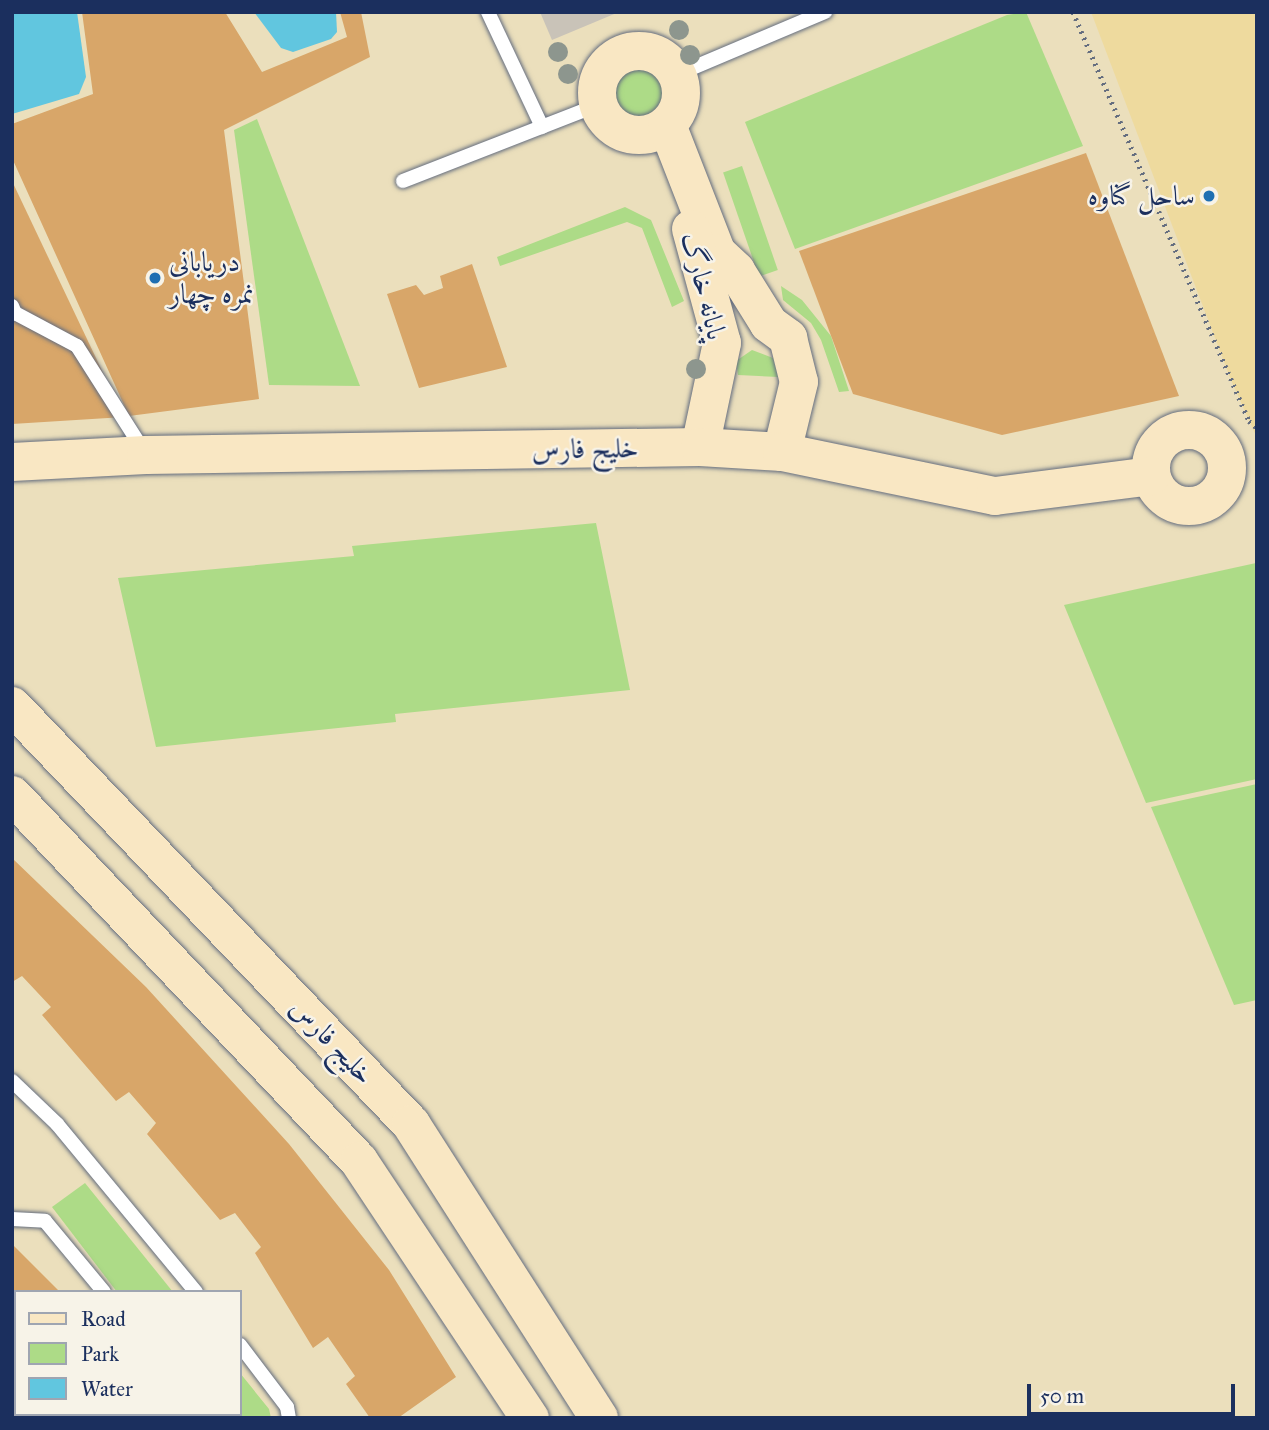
<!DOCTYPE html>
<html>
<head>
<meta charset="utf-8">
<style>
	body { margin:0 }
	#map { position:relative; width:1269px; height:1430px; overflow:hidden; background:#ebdfbc; font-family:"IM FELL Great Primer",Amiri,serif }
	div>[style] { position:absolute }
	.industrial>* { inset:0; background:#c9c3b8 }
	.green>* { inset:0; background:#addb87; transform-origin:0 0 }
	.round { border-radius:50% }
	.sand>* { inset:0; background:#eeda9e }
	.water>* { inset:0; background:#61c6df }
	.building>* { inset:0; background:#d8a669; transform-origin:0 0 }
	.path>* { height:4.5px; margin-top:-2.25px; transform-origin:0; background:repeating-linear-gradient(90deg,#646d7f 0 2px,transparent 0 7px) }
	.roads { filter:drop-shadow(0 0 2px #646d7f) drop-shadow(0 0 2px #646d7f) }
	.lane>* { height:14px; margin:-7px; padding:0 7px; transform-origin:7px; border-radius:7px; background:#fff }
	.secondary>* { height:38px; margin:-19px; padding:0 19px; transform-origin:19px; border-radius:19px; background:#f9e7c3 }
	.secondary>.ring { margin:-19px; padding:0; box-sizing:content-box; background:none; border:38px solid #f9e7c3; border-radius:50% }
	.trees>* { width:20px; height:20px; margin:-10px; border-radius:50%; background:#8d968e }
	.dots>* { width:19px; height:19px; translate:-50% -50%; box-sizing:border-box; border:4px solid #f7f3e8; border-radius:50% }
	span { translate:-50% -50%; white-space:nowrap; text-align:center; line-height:1.15; -webkit-text-stroke:5px #f7f3e8; paint-order:stroke }
	.poi-label { font-size:28px; color:#1b2f5e }
	.right { translate:-100% -50%; text-align:right }
	.left { translate:0 -50%; text-align:left }
	.street-label { font-size:28px; color:#1b2f5e }
	.frame { position:absolute; inset:0; border:14px solid #1b2f5e; pointer-events:none }
	.legend { position:absolute; left:14px; top:1290px; width:228px; height:126px; box-sizing:border-box; background:#f7f3e8; border:2px solid #9fa5b1; margin:0; padding:9px 12px; list-style:none; font-size:21px; color:#1b2f5e }
	.legend li { display:flex; align-items:center; gap:14px; height:35px }
	.legend b { width:35px; border:2px solid #9fa5b1 }
	.scale { position:absolute; left:1027px; top:1384px; width:208px; height:32px; box-sizing:border-box; border:4px solid #1b2f5e; border-top:0; padding-left:9px; font-size:21px; line-height:24px; white-space:nowrap; color:#1b2f5e; -webkit-text-stroke:5px #f7f3e8; paint-order:stroke }
</style>
</head>
<body>
<div id="map">
	<div class="industrial">
		<i style="clip-path:polygon(540px 12px,619px 12px,552px 40px)"></i>
	</div>
	<div class="green">
		<i style="clip-path:polygon(1026px 12px,1083px 146px,795px 249px,745px 122px,1007px 15px)"></i>
		<i class="round" style="left:597px;top:51px;width:84px;height:84px"></i>
		<i style="clip-path:polygon(257px 119px,360px 386px,269px 385px,234px 130px)"></i>
		<i style="left:742px;top:166px;width:110px;height:20px;rotate:71deg"></i>
		<i style="clip-path:polygon(625px 207px,651px 220px,684px 301px,672px 307px,642px 228px,627px 222px,500px 266px,497px 257px)"></i>
		<i style="clip-path:polygon(781px 286px,802px 300px,831px 336px,849px 391px,839px 392px,821px 340px,811px 323px,783px 300px)"></i>
		<i style="clip-path:polygon(752px 350px,773px 358px,778px 377px,738px 375px,736px 361px)"></i>
		<i style="clip-path:polygon(596px 523px,630px 690px,395px 714px,396px 722px,156px 747px,118px 578px,354px 556px,352px 546px)"></i>
		<i style="clip-path:polygon(1256px 563px,1257px 779px,1146px 803px,1064px 605px)"></i>
		<i style="clip-path:polygon(1257px 784px,1257px 1000px,1234px 1005px,1151px 807px)"></i>
		<i style="clip-path:polygon(85px 1183px,173px 1292px,117px 1292px,52px 1207px)"></i>
		<i style="clip-path:polygon(240px 1373px,269px 1409px,271px 1418px,212px 1414px,240px 1414px)"></i>
	</div>
	<div class="sand">
		<i style="clip-path:polygon(1091px 12px,1257px 12px,1257px 438px,1231px 380px)"></i>
	</div>
	<div class="water">
		<i style="clip-path:polygon(12px 12px,77px 12px,86px 77px,79px 94px,12px 114px)"></i>
		<i style="clip-path:polygon(254px 12px,336px 12px,337px 32px,331px 39px,293px 52px,281px 48px)"></i>
	</div>
	<div class="building">
		<i style="clip-path:polygon(82px 12px,225px 12px,262px 72px,347px 37px,340px 12px,361px 12px,370px 57px,224px 130px,259px 399px,129px 416px,12px 158px,12px 124px,93px 94px)"></i>
		<i style="clip-path:polygon(1086px 153px,1179px 396px,1002px 435px,853px 394px,799px 251px)"></i>
		<i style="clip-path:polygon(12px 181px,124px 417px,12px 424px)"></i>
		<i style="clip-path:polygon(472px 264px,507px 367px,419px 388px,387px 294px,416px 285px,424px 295px,443px 288px,440px 276px)"></i>
		<i style="clip-path:polygon(12px 858px,146px 987px,289px 1144px,389px 1270px,456px 1377px,398px 1418px,370px 1418px,346px 1384px,355px 1376px,328px 1337px,313px 1348px,255px 1253px,261px 1247px,235px 1213px,220px 1220px,147px 1134px,156px 1123px,129px 1092px,116px 1101px,42px 1015px,51px 1007px,22px 976px,12px 982px)"></i>
		<i style="clip-path:polygon(12px 1244px,60px 1292px,16px 1292px,16px 1365px)"></i>
		<i style="left:59px;top:1414px;width:109px;height:5px"></i>
	</div>
	<div class="path">
		<i style="left:1073px;top:12px;width:445px;rotate:66.7deg"></i>
		<i style="left:1249px;top:421px;width:11px;rotate:41deg"></i>
	</div>
	<div class="roads">
		<div class="lane">
			<i style="left:488px;top:12px;width:127px;rotate:64.8deg"></i>
			<i style="left:678px;top:74px;width:160px;rotate:-22.9deg"></i>
			<i style="left:403px;top:181px;width:209px;rotate:-21.3deg"></i>
			<i style="left:12px;top:306px;width:8px;rotate:67deg"></i>
			<i style="left:15px;top:313px;width:70px;rotate:28deg"></i>
			<i style="left:77px;top:346px;width:125px;rotate:57.5deg"></i>
			<i style="left:12px;top:1081px;width:62px;rotate:43.7deg"></i>
			<i style="left:57px;top:1124px;width:218px;rotate:50.4deg"></i>
			<i style="left:12px;top:1219px;width:33px;rotate:3deg"></i>
			<i style="left:45px;top:1221px;width:92px;rotate:50.3deg"></i>
			<i style="left:240px;top:1345px;width:78px;rotate:52.8deg"></i>
			<i style="left:287px;top:1407px;width:11px;rotate:80deg"></i>
			<i style="left:208px;top:1414px;width:5px;rotate:53deg"></i>
		</div>
		<div class="secondary">
			<i class="ring" style="left:597px;top:51px;width:46px;height:46px"></i>
			<i style="left:667px;top:125px;width:137px;rotate:68.7deg"></i>
			<i style="left:717px;top:253px;width:26px;rotate:43deg"></i>
			<i style="left:736px;top:271px;width:62px;rotate:58.1deg"></i>
			<i style="left:769px;top:324px;width:24px;rotate:36deg"></i>
			<i style="left:788px;top:338px;width:45px;rotate:76deg"></i>
			<i style="left:799px;top:382px;width:72px;rotate:103.7deg"></i>
			<i style="left:691px;top:229px;width:118px;rotate:74.8deg"></i>
			<i style="left:722px;top:343px;width:106px;rotate:101.9deg"></i>
			<i class="ring" style="left:1151px;top:430px;width:38px;height:38px"></i>
			<i style="left:12px;top:462px;width:134px;rotate:-3deg"></i>
			<i style="left:146px;top:455px;width:554px;rotate:-0.83deg"></i>
			<i style="left:700px;top:447px;width:82px;rotate:3.5deg"></i>
			<i style="left:782px;top:452px;width:217px;rotate:11.7deg"></i>
			<i style="left:995px;top:496px;width:157px;rotate:-7.3deg"></i>
			<i style="left:12px;top:706px;width:578px;rotate:46.33deg"></i>
			<i style="left:411px;top:1124px;width:349px;rotate:57.4deg"></i>
			<i style="left:12px;top:795px;width:504px;rotate:46.53deg"></i>
			<i style="left:359px;top:1161px;width:309px;rotate:56.4deg"></i>
		</div>
	</div>
	<div class="trees">
		<i style="left:679px;top:30px"></i>
		<i style="left:558px;top:52px"></i>
		<i style="left:690px;top:55px"></i>
		<i style="left:568px;top:74px"></i>
		<i style="left:696px;top:369px"></i>
	</div>
	<div class="dots">
		<i style="left:1209px;top:196px;background:#1f6fb2"></i>
		<i style="left:155px;top:278px;background:#1f6fb2"></i>
	</div>
	<div class="poi-label">
		<span class="right" style="left:1195px;top:196px">ساحل گناوه</span>
		<span class="left" style="left:169px;top:278px">دریابانی<br>نمره چهار</span>
	</div>
	<div class="street-label">
		<span style="left:704px;top:286px;rotate:76deg">پایانه خارگ</span>
		<span style="left:585px;top:449px;rotate:-1deg">خلیج فارس</span>
		<span style="left:332px;top:1041px;rotate:46deg">خلیج فارس</span>
	</div>
	<div class="frame"></div>
	<ul class="legend">
	<li><b style="height:9px;background:#f9e7c3"></b>Road</li>
	<li><b style="height:19px;background:#addb87"></b>Park</li>
	<li><b style="height:19px;background:#61c6df"></b>Water</li>
	</ul>
	<div class="scale">50 m</div>
</div>
</body>
</html>
